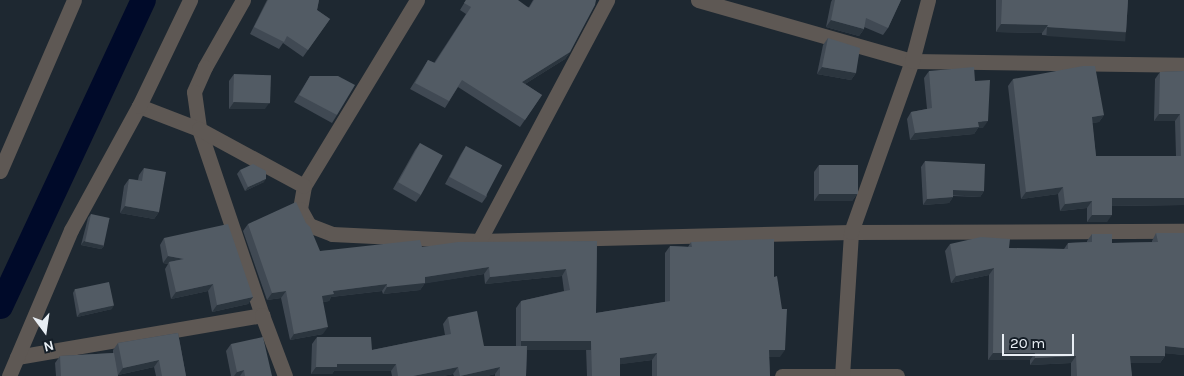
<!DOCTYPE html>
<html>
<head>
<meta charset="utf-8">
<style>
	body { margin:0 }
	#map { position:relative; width:1184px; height:376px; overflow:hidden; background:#1e2831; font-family:Karla,sans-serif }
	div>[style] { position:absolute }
	.canal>* { height:25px; margin:-12.5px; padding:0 12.5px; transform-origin:12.5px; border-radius:12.5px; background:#000a29 }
	.street>* { height:15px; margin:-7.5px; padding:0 7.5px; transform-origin:7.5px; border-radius:7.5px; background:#5e5854 }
	.wall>* { inset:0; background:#404953 }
	.shaded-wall>* { inset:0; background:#2b353e; transform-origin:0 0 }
	.building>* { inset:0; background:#525b64; transform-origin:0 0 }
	span { translate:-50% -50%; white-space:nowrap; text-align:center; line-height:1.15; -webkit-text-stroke:4.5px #151e27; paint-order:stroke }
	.north { position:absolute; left:20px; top:306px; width:50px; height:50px; -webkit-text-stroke:4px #151e27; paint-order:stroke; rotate:166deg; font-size:14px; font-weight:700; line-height:20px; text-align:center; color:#e8eef4 }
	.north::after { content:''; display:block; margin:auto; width:18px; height:22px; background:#e8eef4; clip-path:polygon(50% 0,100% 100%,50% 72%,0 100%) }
	.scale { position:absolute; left:1002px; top:334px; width:72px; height:22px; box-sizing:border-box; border:2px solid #e8eef4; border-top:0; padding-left:6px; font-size:15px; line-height:18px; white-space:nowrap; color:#e8eef4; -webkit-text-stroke:4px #151e27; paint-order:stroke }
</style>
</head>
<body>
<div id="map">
	<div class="canal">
		<i style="left:0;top:306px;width:338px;rotate:-65deg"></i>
	</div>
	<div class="street">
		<i style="left:243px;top:0;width:77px;rotate:119.6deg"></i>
		<i style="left:205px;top:67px;width:27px;rotate:114deg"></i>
		<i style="left:194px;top:92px;width:37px;rotate:82deg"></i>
		<i style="left:199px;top:129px;width:196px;rotate:71.3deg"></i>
		<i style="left:417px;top:0;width:218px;rotate:121.3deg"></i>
		<i style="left:304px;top:186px;width:23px;rotate:100deg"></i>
		<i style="left:300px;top:209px;width:18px;rotate:61deg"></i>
		<i style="left:309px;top:225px;width:25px;rotate:21deg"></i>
		<i style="left:332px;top:234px;width:147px;rotate:2.7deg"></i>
		<i style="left:479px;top:241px;width:372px;rotate:-1.4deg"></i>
		<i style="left:851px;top:232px;width:333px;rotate:-0.2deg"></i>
		<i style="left:698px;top:0;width:223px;rotate:15.9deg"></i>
		<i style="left:912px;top:61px;width:272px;rotate:0.8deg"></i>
		<i style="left:139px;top:106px;width:64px;rotate:21deg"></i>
		<i style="left:199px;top:129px;width:119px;rotate:28.5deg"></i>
		<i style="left:0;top:171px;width:186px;rotate:-66.6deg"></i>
		<i style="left:479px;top:241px;width:273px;rotate:-62deg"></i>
		<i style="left:17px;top:357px;width:249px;rotate:-9.7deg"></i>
		<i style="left:262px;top:315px;width:65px;rotate:69.3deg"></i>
		<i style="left:9px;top:376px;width:159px;rotate:-67deg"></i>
		<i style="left:71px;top:230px;width:141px;rotate:-61.3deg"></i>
		<i style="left:139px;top:106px;width:118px;rotate:-64.3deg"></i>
		<i style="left:782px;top:376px;width:115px"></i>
		<i style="left:842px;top:376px;width:144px;rotate:-86.4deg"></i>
		<i style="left:851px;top:232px;width:182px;rotate:-70.4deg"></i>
		<i style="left:912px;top:61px;width:63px;rotate:-75.3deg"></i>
	</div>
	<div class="wall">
		<i style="clip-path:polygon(267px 0,319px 0,317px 10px,330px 19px,303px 57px,283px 43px,279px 49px,250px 34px)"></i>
		<i style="clip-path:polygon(466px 0,529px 7px,533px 0,596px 0,570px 52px,565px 59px,525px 84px,542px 95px,520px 127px,458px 87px,445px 108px,410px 89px,428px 60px,434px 63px,466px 14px,460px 10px)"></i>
		<i style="clip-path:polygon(832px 0,901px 0,888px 28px,883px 35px,864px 27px,864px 29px,859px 36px,826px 27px,831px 2px)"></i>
		<i style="clip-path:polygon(996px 0,1128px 0,1126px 32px,1121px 40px,1042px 35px,1042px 33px,996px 32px)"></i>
		<i style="clip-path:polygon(828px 38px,856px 73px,851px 80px,817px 74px,823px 45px)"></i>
		<i style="clip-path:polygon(929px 71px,975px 81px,983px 128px,978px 128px,974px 134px,910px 140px,907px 119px,911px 112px,927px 109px,924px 78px)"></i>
		<i style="clip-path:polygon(1184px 71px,1184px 205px,1112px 206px,1107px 222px,1087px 222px,1087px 208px,1060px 211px,1058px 194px,1021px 199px,1008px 86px,1013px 79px,1104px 115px,1099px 122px,1092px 123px,1096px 156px,1176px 156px,1175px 121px,1154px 121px,1155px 79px,1160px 72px)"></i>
		<i style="clip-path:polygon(234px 74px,265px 109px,229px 109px,229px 81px)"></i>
		<i style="clip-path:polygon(310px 76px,337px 115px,332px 123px,294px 102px)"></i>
		<i style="clip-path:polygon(420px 143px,421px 195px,416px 202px,393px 189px,415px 150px)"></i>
		<i style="clip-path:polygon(466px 146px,487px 196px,482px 203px,445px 184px,461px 154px)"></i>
		<i style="clip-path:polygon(925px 161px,984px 191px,980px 197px,953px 196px,953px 197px,949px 203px,923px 205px,921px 167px)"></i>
		<i style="clip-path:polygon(819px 165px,857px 194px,852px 201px,814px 201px,814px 172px)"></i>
		<i style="clip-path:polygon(144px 168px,159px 212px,154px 219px,120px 213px,124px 186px,129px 179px,138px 180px,139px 175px)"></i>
		<i style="clip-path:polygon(240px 170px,264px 182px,245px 191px,237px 174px)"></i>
		<i style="clip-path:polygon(91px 214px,104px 246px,101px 249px,81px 245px,88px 218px)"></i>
		<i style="clip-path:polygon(248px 224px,320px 251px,597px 241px,596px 313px,665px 302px,665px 253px,670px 246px,688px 247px,691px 242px,774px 277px,780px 357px,769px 357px,770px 376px,652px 376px,652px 360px,620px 364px,620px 376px,587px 376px,586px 348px,527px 348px,526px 376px,495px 376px,495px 374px,487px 376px,454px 376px,453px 374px,443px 376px,392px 376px,391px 371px,334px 371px,332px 374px,311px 374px,312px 344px,317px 337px,372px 350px,445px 335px,443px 324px,448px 317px,484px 346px,516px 346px,516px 308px,521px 301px,564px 291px,562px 276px,485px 284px,484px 274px,425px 283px,420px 290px,383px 294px,382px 291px,331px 297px,329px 301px,323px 302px,323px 334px,290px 340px,281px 298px,267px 300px,243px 231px)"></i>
		<i style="clip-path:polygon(1156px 233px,1184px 233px,1184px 355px,1165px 353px,1165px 356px,1160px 363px,1130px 363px,1132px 376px,1071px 376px,1071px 363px,1030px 365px,1030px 360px,988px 360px,989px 275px,951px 283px,945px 251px,950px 244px,1009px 248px,1064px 249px,1068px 243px,1087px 242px,1087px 241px,1092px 234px,1112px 243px,1152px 242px,1152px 241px)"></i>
		<i style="clip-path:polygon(164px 238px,253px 297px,248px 304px,212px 312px,208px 291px,171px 299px,165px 269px,168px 264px,163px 263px,160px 245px)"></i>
		<i style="clip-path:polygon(75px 289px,112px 309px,77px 317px,73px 293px)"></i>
		<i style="clip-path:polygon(178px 333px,186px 376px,156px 376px,154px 367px,118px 375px,118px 376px,56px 376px,55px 363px,60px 356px,113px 353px,113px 350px,118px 343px)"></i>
		<i style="clip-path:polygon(231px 344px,272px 376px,231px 376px,226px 351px)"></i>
	</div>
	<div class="shaded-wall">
		<i style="clip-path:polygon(831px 20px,864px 29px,859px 36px,826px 27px)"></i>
		<i style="clip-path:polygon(1001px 24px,1048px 25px,1042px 33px,996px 32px)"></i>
		<i style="left:1047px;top:27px;width:79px;height:9px;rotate:4deg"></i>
		<i style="clip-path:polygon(570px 52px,565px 59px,517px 89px,522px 82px)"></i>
		<i style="clip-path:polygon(822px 67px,856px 73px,851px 80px,817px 74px)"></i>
		<i style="clip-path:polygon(234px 102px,270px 102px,265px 109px,229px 109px)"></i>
		<i style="clip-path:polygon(1159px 114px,1180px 114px,1175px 121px,1154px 121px)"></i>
		<i style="clip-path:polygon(1104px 115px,1099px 122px,1087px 124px,1092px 117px)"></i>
		<i style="clip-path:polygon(988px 121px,983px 128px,978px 128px,974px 134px,910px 140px,915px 133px,978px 122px)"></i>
		<i style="clip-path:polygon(266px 179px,264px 182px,245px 191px,248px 187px)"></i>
		<i style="clip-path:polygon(1063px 187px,1058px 194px,1021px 199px,1026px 192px)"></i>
		<i style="clip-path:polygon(953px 190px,984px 191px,980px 197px,949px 195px)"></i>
		<i style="clip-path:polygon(819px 194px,857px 194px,852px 201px,814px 201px)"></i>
		<i style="clip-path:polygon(953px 197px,949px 203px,923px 205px,927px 199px)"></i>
		<i style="clip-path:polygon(1112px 198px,1184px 198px,1184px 205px,1107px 206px)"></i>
		<i style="clip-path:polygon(1092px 201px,1087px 208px,1060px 211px,1065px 204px)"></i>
		<i style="clip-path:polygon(125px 206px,159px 212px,154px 219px,120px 213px)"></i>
		<i style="clip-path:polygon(1092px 215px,1112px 215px,1107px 222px,1087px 222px)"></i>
		<i style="clip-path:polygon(84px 241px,104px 246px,101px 249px,81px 245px)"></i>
		<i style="clip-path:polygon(168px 256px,184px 259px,169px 262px,168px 264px,163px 263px)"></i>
		<i style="clip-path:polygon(489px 267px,484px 274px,422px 284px,425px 283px,420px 290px,383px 294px,387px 287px,425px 277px)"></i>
		<i style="clip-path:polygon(994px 268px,989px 275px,951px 283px,956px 276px)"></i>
		<i style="clip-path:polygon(566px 269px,562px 276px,485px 284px,490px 277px)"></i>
		<i style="clip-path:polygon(213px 284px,208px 291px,171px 299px,176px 292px)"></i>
		<i style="clip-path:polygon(387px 284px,382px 291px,331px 297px,329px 301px,317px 303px,322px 296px,333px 291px)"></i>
		<i style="clip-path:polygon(286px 291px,281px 298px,267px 300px,272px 293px)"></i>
		<i style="clip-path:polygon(253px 297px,248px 304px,212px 312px,217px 305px)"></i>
		<i style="clip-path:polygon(114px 305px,112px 309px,77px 317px,80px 313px)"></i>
		<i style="clip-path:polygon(328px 327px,323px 334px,290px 340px,294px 334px)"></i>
		<i style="left:521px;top:341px;width:70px;height:9px"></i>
		<i style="clip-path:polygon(1165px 346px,1184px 348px,1184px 355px,1160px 353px)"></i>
		<i style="clip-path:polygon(769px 350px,785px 350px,780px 357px,764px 357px)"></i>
		<i style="clip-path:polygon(657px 353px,652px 360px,615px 365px,620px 358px)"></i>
		<i style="clip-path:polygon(993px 353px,1035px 353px,1030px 360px,988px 360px)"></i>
		<i style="clip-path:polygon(1076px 356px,1071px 363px,1030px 365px,1035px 358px)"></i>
		<i style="clip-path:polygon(1130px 356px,1165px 356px,1160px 363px,1125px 363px)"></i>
		<i style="clip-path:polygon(159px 360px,154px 367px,118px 375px,123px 368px)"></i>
		<i style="clip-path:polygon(337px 364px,396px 364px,391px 371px,334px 371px,332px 374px,311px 374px,316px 367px)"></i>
		<i style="clip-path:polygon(458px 367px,453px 374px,443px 376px,413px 376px)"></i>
		<i style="clip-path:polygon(500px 367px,495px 374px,487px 376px,460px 376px)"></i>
		<i style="clip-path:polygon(244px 370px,240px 376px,234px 376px,237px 372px)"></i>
	</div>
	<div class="building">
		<i style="clip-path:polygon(268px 0,319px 0,317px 10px,330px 19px,308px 50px,287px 36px,284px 42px,254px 27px)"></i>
		<i style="clip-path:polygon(466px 0,518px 0,529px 8px,534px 0,596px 0,595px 5px,570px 52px,522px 82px,542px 95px,525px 120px,462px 80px,449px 101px,415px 83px,428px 60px,435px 63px,471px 7px,464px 3px)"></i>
		<i style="clip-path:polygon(835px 0,901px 0,888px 28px,866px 18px,864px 29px,831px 20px)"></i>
		<i style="clip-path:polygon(1002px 0,1128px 0,1126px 32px,1047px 27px,1048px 25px,1001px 24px)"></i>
		<i style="clip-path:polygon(828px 38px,860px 48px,856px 73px,822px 67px)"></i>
		<i style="clip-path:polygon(1083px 66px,1095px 66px,1104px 115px,1092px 117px,1096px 156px,1181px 156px,1180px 114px,1159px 114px,1160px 72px,1184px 71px,1184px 198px,1112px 198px,1112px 215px,1092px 215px,1092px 201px,1065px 204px,1063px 187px,1026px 192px,1013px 79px)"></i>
		<i style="clip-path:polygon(974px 67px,975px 81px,990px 80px,988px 121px,978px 122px,979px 127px,915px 133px,911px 112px,932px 108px,929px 71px)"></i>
		<i style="left:234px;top:74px;width:37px;height:28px;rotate:2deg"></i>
		<i style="clip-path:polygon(310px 76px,338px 76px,355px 85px,337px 115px,299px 95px)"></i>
		<i style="left:420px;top:143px;width:26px;height:45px;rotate:29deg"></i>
		<i style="left:466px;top:146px;width:41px;height:35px;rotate:28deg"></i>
		<i style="clip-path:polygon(925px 161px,985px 164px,984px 191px,953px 190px,953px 197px,927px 199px)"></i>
		<i style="clip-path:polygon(253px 164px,266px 171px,266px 179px,248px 187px,240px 170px)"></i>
		<i style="left:819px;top:165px;width:39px;height:29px"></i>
		<i style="clip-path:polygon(144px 168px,166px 172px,159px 212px,125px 206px,129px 179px,142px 181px)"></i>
		<i style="clip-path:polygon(296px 202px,306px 223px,310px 227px,320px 251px,420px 240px,422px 247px,458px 242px,597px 241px,596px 313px,670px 301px,670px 246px,692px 247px,691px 242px,774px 239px,774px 277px,777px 276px,782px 309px,787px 309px,785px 350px,769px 350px,770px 376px,657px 376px,657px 353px,620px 358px,620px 376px,592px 376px,591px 341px,521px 341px,521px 301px,570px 290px,566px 269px,490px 277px,489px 267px,425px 277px,425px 283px,387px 287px,387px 284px,333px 291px,334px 294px,322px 296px,328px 327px,294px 334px,286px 291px,272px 293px,248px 224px)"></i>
		<i style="left:91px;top:214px;width:19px;height:28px;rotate:12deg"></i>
		<i style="clip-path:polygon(228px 224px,253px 297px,217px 305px,213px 284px,176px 292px,169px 262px,184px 259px,168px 256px,164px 238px)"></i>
		<i style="clip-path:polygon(1156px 233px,1184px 233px,1184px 348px,1165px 346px,1165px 356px,1130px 356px,1132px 376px,1077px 376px,1076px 356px,1035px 358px,1035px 353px,993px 353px,994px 268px,956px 276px,950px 244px,981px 237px,1010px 239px,1009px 248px,1068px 249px,1068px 243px,1092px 242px,1092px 234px,1112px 234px,1112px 243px,1158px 242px)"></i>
		<i style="left:109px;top:282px;width:24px;height:35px;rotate:78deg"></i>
		<i style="clip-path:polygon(477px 311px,484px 346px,527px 346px,526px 376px,500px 376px,500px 367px,460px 376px,458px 367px,413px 376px,398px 376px,396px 364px,337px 364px,337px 367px,316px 367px,317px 337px,371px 337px,372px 350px,451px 334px,448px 317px)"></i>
		<i style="clip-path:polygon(178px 333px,186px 376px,162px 376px,159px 360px,123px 368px,118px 343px)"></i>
		<i style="clip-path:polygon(263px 337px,272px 376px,245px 376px,244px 370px,237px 372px,231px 344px)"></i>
		<i style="clip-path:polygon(114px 353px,118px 376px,61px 376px,60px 356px)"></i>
	</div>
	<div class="north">N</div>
	<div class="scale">20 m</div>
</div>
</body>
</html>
